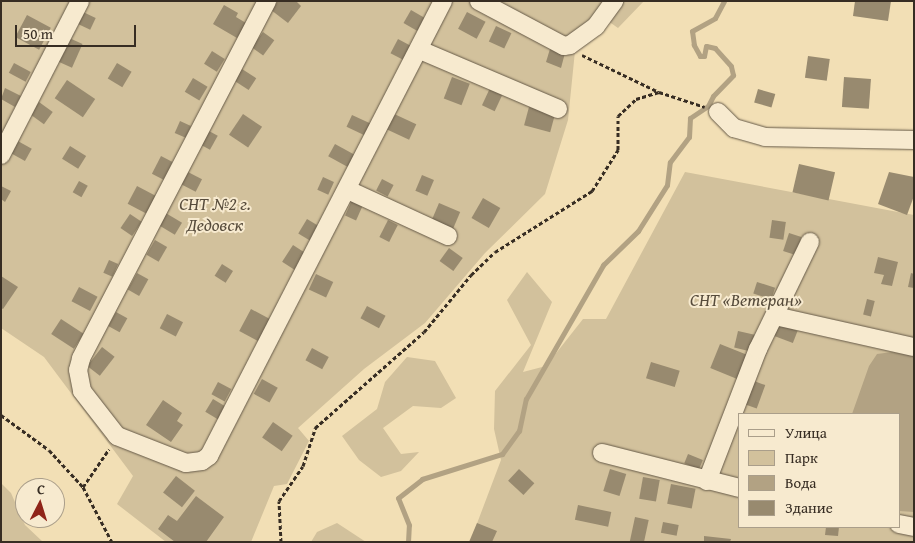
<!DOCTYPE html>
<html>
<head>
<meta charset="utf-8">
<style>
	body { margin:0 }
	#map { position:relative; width:915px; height:543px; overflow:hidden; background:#f2dfb5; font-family:"Gentium Book Plus",serif }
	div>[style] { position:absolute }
	.green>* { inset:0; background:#d2c19c }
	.water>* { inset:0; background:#b2a283 }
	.stream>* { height:5px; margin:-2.5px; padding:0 2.5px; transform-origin:2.5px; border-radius:2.5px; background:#b2a283 }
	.building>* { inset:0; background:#988a6f; transform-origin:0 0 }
	.path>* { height:3px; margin-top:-1.5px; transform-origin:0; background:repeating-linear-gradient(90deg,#372d23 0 4px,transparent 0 6.5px) }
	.roads { filter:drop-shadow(0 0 1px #665a48) drop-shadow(0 0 1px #665a48) }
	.minor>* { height:18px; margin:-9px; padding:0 9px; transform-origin:9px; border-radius:9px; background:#f7eacf }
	span { translate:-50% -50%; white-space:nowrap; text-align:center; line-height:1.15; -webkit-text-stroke:4px #f7eacf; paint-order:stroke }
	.park-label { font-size:18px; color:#564b3b; font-style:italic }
	.frame { position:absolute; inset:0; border:2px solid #372d23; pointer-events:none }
	.legend { position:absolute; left:738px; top:413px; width:162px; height:115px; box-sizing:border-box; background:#f7eacf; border:1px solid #aa9e8a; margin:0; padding:6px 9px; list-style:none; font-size:15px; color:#372d23 }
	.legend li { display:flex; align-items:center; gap:10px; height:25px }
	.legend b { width:25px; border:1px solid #aa9e8a }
	.north { position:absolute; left:15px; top:478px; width:50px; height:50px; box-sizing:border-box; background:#f7eacf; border:1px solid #aa9e8a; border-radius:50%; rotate:5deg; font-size:14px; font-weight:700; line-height:20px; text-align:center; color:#372d23 }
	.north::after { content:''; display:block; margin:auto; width:18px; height:22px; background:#8f2418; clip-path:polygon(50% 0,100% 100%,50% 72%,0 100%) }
	.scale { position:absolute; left:15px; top:25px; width:121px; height:22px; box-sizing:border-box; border:2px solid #372d23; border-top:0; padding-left:6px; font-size:15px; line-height:18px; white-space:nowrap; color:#372d23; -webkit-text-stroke:4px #f7eacf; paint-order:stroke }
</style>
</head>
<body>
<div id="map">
	<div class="green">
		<i style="clip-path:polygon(1px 1px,644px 1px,618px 28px,608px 21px,575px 51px,568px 120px,545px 194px,485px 253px,425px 323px,364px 369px,298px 428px,309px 441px,287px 484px,274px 486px,251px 542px,166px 542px,117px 504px,133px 476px,44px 357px,1px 328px)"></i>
		<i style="clip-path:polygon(evenodd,685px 172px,914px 215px,914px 542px,470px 542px,501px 460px,494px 429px,495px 391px,531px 345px,507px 300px,527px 272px,552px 302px,523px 372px,546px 366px,583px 319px,606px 319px,685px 172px,739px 414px,899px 414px,899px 527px,739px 527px,739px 414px)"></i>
		<i style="clip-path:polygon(407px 357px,435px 361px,456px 398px,441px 408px,413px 406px,383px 428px,401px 454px,419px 452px,401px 471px,381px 477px,359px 460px,342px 436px,377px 409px,385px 382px)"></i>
		<i style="clip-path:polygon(1px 483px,11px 493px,25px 525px,43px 542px,1px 542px)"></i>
		<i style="clip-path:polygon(337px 523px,366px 542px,311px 542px,317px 532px)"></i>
	</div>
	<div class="water">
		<i style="clip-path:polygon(892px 352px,914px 356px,914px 512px,899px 511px,899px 414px,852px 414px,869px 366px,877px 354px)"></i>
	</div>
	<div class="stream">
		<i style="left:408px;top:542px;width:17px;rotate:-87deg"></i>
		<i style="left:409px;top:525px;width:29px;rotate:-112deg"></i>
		<i style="left:398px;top:498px;width:31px;rotate:-38deg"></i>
		<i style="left:422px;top:479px;width:84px;rotate:-17.4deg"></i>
		<i style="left:502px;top:454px;width:29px;rotate:-54deg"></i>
		<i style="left:519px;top:431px;width:33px;rotate:-78deg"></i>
		<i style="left:526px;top:399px;width:155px;rotate:-60.1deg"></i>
		<i style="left:603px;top:265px;width:49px;rotate:-44.2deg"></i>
		<i style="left:638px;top:231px;width:54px;rotate:-57.8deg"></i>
		<i style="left:667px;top:185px;width:23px;rotate:-83deg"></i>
		<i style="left:670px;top:162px;width:31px;rotate:-53deg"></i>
		<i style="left:689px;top:137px;width:19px;rotate:-87deg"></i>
		<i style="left:690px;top:118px;width:22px;rotate:-34deg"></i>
		<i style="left:708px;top:106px;width:11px;rotate:-63deg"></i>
		<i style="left:713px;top:96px;width:29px;rotate:-46deg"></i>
		<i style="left:733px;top:75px;width:9px;rotate:-103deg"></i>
		<i style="left:731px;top:66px;width:24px;rotate:-132deg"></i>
		<i style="left:715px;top:48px;width:9px;rotate:-167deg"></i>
		<i style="left:706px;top:46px;width:10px;rotate:101deg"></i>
		<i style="left:704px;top:56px;width:4px;rotate:180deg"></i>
		<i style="left:700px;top:56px;width:13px;rotate:-119deg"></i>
		<i style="left:694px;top:45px;width:14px;rotate:-98deg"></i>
		<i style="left:692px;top:31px;width:26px;rotate:-29deg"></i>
		<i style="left:715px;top:18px;width:19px;rotate:-62deg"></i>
	</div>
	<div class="building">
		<i style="clip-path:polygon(278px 1px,296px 1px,301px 6px,288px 23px,271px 10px)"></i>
		<i style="clip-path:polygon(855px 1px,891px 1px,888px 21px,853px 16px)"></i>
		<i style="clip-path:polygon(224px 5px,238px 13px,236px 17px,246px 23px,237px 38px,213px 24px)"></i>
		<i style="left:411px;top:10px;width:16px;height:15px;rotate:30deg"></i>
		<i style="left:83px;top:12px;width:14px;height:13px;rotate:25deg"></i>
		<i style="left:467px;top:12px;width:21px;height:19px;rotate:28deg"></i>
		<i style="left:27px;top:15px;width:27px;height:25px;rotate:28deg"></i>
		<i style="left:496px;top:26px;width:17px;height:17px;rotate:25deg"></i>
		<i style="left:263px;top:32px;width:14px;height:19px;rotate:36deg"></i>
		<i style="left:67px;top:37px;width:17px;height:26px;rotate:24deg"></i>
		<i style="left:398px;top:39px;width:17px;height:16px;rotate:28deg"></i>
		<i style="clip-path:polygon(550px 49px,565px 53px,561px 68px,546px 62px)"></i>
		<i style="left:212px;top:51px;width:15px;height:15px;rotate:32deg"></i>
		<i style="left:808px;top:56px;width:22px;height:22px;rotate:8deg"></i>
		<i style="left:14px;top:63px;width:19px;height:11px;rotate:28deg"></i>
		<i style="left:117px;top:63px;width:17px;height:18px;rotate:31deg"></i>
		<i style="left:242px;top:69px;width:17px;height:14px;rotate:33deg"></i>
		<i style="left:452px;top:77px;width:19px;height:23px;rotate:21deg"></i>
		<i style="left:844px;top:77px;width:27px;height:30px;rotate:4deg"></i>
		<i style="left:193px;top:78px;width:17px;height:16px;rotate:31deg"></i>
		<i style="left:67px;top:80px;width:34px;height:22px;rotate:34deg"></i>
		<i style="clip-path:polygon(5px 88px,21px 96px,15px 107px,1px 99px)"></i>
		<i style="left:490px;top:88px;width:14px;height:19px;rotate:25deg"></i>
		<i style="left:758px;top:89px;width:18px;height:14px;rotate:16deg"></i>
		<i style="left:39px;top:102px;width:17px;height:15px;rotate:36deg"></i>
		<i style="left:529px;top:107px;width:27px;height:19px;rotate:15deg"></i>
		<i style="left:390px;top:112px;width:29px;height:17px;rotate:25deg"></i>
		<i style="left:243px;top:114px;width:23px;height:25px;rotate:34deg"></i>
		<i style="left:352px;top:115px;width:21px;height:13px;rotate:25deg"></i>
		<i style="left:180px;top:121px;width:12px;height:13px;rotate:24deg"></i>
		<i style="left:209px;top:131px;width:10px;height:16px;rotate:29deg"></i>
		<i style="left:16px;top:140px;width:18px;height:14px;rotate:29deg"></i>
		<i style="left:335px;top:144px;width:25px;height:14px;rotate:29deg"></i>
		<i style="left:70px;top:146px;width:19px;height:15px;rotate:32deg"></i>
		<i style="left:161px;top:156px;width:13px;height:20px;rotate:27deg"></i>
		<i style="left:799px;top:164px;width:37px;height:29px;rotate:13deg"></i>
		<i style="left:186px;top:171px;width:18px;height:14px;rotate:27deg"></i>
		<i style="clip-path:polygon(889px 172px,914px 177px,914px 196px,907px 215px,878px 204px)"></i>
		<i style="left:422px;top:175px;width:13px;height:17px;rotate:23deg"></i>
		<i style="left:323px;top:177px;width:12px;height:14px;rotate:24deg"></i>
		<i style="left:382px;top:179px;width:13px;height:13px;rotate:27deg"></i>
		<i style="left:79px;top:181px;width:10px;height:13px;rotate:29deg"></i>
		<i style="clip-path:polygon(1px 186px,11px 191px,5px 202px,1px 199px)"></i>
		<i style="left:137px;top:186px;width:21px;height:20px;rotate:28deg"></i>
		<i style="left:483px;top:198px;width:20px;height:23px;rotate:30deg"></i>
		<i style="left:352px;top:200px;width:12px;height:17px;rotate:24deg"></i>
		<i style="left:439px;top:203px;width:23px;height:22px;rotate:23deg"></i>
		<i style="left:164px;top:212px;width:21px;height:14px;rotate:31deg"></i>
		<i style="left:130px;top:214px;width:14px;height:17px;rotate:34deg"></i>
		<i style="left:307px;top:219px;width:17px;height:17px;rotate:31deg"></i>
		<i style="left:388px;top:220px;width:11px;height:19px;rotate:27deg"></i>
		<i style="left:772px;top:220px;width:14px;height:18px;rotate:8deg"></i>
		<i style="left:789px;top:233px;width:13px;height:19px;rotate:18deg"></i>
		<i style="left:155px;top:240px;width:14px;height:17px;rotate:30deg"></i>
		<i style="left:293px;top:245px;width:17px;height:20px;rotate:33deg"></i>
		<i style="left:449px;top:248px;width:17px;height:16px;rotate:36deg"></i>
		<i style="clip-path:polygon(878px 257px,898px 262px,892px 286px,881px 284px,884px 275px,874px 273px)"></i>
		<i style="left:109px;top:260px;width:10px;height:14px;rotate:24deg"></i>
		<i style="left:222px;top:264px;width:13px;height:14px;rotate:32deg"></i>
		<i style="left:137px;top:273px;width:13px;height:19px;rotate:29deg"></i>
		<i style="clip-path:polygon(911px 273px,914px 274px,914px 288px,908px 287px)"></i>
		<i style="left:316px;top:274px;width:19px;height:17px;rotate:25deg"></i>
		<i style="clip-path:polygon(1px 276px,18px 287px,3px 309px,1px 308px)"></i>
		<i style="left:757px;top:282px;width:19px;height:12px;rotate:18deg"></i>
		<i style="left:79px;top:287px;width:21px;height:16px;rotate:28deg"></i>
		<i style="left:867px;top:299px;width:8px;height:16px;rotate:14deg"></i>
		<i style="left:367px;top:306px;width:21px;height:14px;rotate:28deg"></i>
		<i style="left:251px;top:309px;width:24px;height:25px;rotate:28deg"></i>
		<i style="left:116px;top:312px;width:13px;height:16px;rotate:29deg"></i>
		<i style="left:167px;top:314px;width:18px;height:16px;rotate:27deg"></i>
		<i style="left:61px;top:319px;width:27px;height:18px;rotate:33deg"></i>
		<i style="left:777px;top:323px;width:22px;height:13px;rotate:21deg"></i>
		<i style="left:738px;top:331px;width:17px;height:17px;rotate:13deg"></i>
		<i style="left:720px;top:344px;width:29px;height:26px;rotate:22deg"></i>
		<i style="left:102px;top:347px;width:16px;height:24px;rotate:38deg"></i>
		<i style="left:312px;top:348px;width:19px;height:14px;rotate:28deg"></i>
		<i style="left:651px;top:362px;width:30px;height:17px;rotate:17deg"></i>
		<i style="left:262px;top:379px;width:18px;height:17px;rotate:29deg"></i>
		<i style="left:754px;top:381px;width:12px;height:25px;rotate:20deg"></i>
		<i style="left:218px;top:382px;width:15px;height:14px;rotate:28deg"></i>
		<i style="left:213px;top:399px;width:17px;height:15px;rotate:31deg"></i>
		<i style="clip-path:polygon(163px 400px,182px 413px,177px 421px,183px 425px,171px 442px,146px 425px)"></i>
		<i style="left:273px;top:422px;width:24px;height:19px;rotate:35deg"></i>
		<i style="left:688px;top:454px;width:16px;height:10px;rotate:22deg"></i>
		<i style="left:519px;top:469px;width:21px;height:16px;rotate:43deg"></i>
		<i style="left:610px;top:469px;width:17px;height:23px;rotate:17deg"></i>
		<i style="left:176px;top:476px;width:24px;height:21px;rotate:38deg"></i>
		<i style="left:643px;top:477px;width:17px;height:22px;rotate:10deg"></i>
		<i style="left:671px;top:484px;width:25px;height:20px;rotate:11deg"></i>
		<i style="clip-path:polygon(196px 496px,224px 517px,206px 542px,175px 542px,158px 529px,168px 515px,177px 521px)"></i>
		<i style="left:578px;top:505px;width:34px;height:15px;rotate:12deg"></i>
		<i style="left:635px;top:517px;width:14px;height:25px;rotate:12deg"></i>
		<i style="left:663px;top:522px;width:16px;height:11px;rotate:11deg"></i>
		<i style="clip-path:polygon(477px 523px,497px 531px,492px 542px,469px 542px)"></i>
		<i style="clip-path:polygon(826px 527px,839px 527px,838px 536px,825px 535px)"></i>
		<i style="clip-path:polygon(704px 536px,731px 539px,730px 542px,704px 542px)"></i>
	</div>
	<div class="path">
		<i style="left:582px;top:55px;width:85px;rotate:25.7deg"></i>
		<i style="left:659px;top:92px;width:48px;rotate:18.1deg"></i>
		<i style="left:1px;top:415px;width:59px;rotate:36.1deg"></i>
		<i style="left:49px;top:450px;width:50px;rotate:47.4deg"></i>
		<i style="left:83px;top:487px;width:62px;rotate:62.2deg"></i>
		<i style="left:83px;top:487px;width:46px;rotate:-55.6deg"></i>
		<i style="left:281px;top:542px;width:41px;rotate:-92.8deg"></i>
		<i style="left:279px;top:501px;width:42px;rotate:-55.6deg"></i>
		<i style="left:303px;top:466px;width:40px;rotate:-72deg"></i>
		<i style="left:315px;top:428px;width:145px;rotate:-41.4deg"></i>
		<i style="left:424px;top:332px;width:74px;rotate:-50.5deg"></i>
		<i style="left:471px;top:275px;width:33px;rotate:-44deg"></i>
		<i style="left:495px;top:252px;width:115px;rotate:-32.2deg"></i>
		<i style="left:592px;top:191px;width:49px;rotate:-57.6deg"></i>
		<i style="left:618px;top:150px;width:34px;rotate:-90deg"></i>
		<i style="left:618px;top:116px;width:25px;rotate:-43deg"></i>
		<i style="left:636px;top:99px;width:24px;rotate:-17deg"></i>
	</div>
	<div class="roads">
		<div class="minor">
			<i style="left:267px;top:1px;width:403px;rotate:117.5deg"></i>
			<i style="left:81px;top:359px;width:11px;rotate:105deg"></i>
			<i style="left:78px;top:370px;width:21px;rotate:79deg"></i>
			<i style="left:82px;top:391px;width:57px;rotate:52.1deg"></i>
			<i style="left:117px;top:436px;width:74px;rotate:21.4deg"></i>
			<i style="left:186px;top:463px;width:16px;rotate:-7deg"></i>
			<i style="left:202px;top:461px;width:9px;rotate:-36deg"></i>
			<i style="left:209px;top:456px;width:512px;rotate:-62.78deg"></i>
			<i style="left:479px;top:1px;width:96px;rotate:27.9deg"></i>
			<i style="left:564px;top:46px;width:6px;rotate:-9deg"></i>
			<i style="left:570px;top:45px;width:32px;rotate:-36deg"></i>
			<i style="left:596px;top:26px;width:31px;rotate:-54deg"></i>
			<i style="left:420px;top:50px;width:150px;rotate:23.1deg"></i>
			<i style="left:718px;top:112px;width:23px;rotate:45deg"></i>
			<i style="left:734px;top:128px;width:32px;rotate:16deg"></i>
			<i style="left:765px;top:137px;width:149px;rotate:1.2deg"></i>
			<i style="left:1px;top:155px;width:173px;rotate:-62.8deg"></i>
			<i style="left:348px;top:190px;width:110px;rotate:24.7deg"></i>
			<i style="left:775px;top:316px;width:142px;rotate:12.6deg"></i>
			<i style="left:602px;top:453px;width:141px;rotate:14.3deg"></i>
			<i style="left:707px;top:481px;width:142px;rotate:-68.9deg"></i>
			<i style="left:758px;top:349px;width:119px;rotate:-64.1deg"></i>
			<i style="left:899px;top:524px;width:15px;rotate:11deg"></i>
		</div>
	</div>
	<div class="park-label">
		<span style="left:215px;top:215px">СНТ №2 г.<br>Дедовск</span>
		<span style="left:746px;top:300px">СНТ «Ветеран»</span>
	</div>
	<div class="frame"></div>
	<ul class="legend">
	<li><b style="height:6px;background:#f7eacf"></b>Улица</li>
	<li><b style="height:14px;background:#d2c19c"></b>Парк</li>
	<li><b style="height:14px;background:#b2a283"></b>Вода</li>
	<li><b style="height:14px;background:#988a6f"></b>Здание</li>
	</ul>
	<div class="north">С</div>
	<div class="scale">50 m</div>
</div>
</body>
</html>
